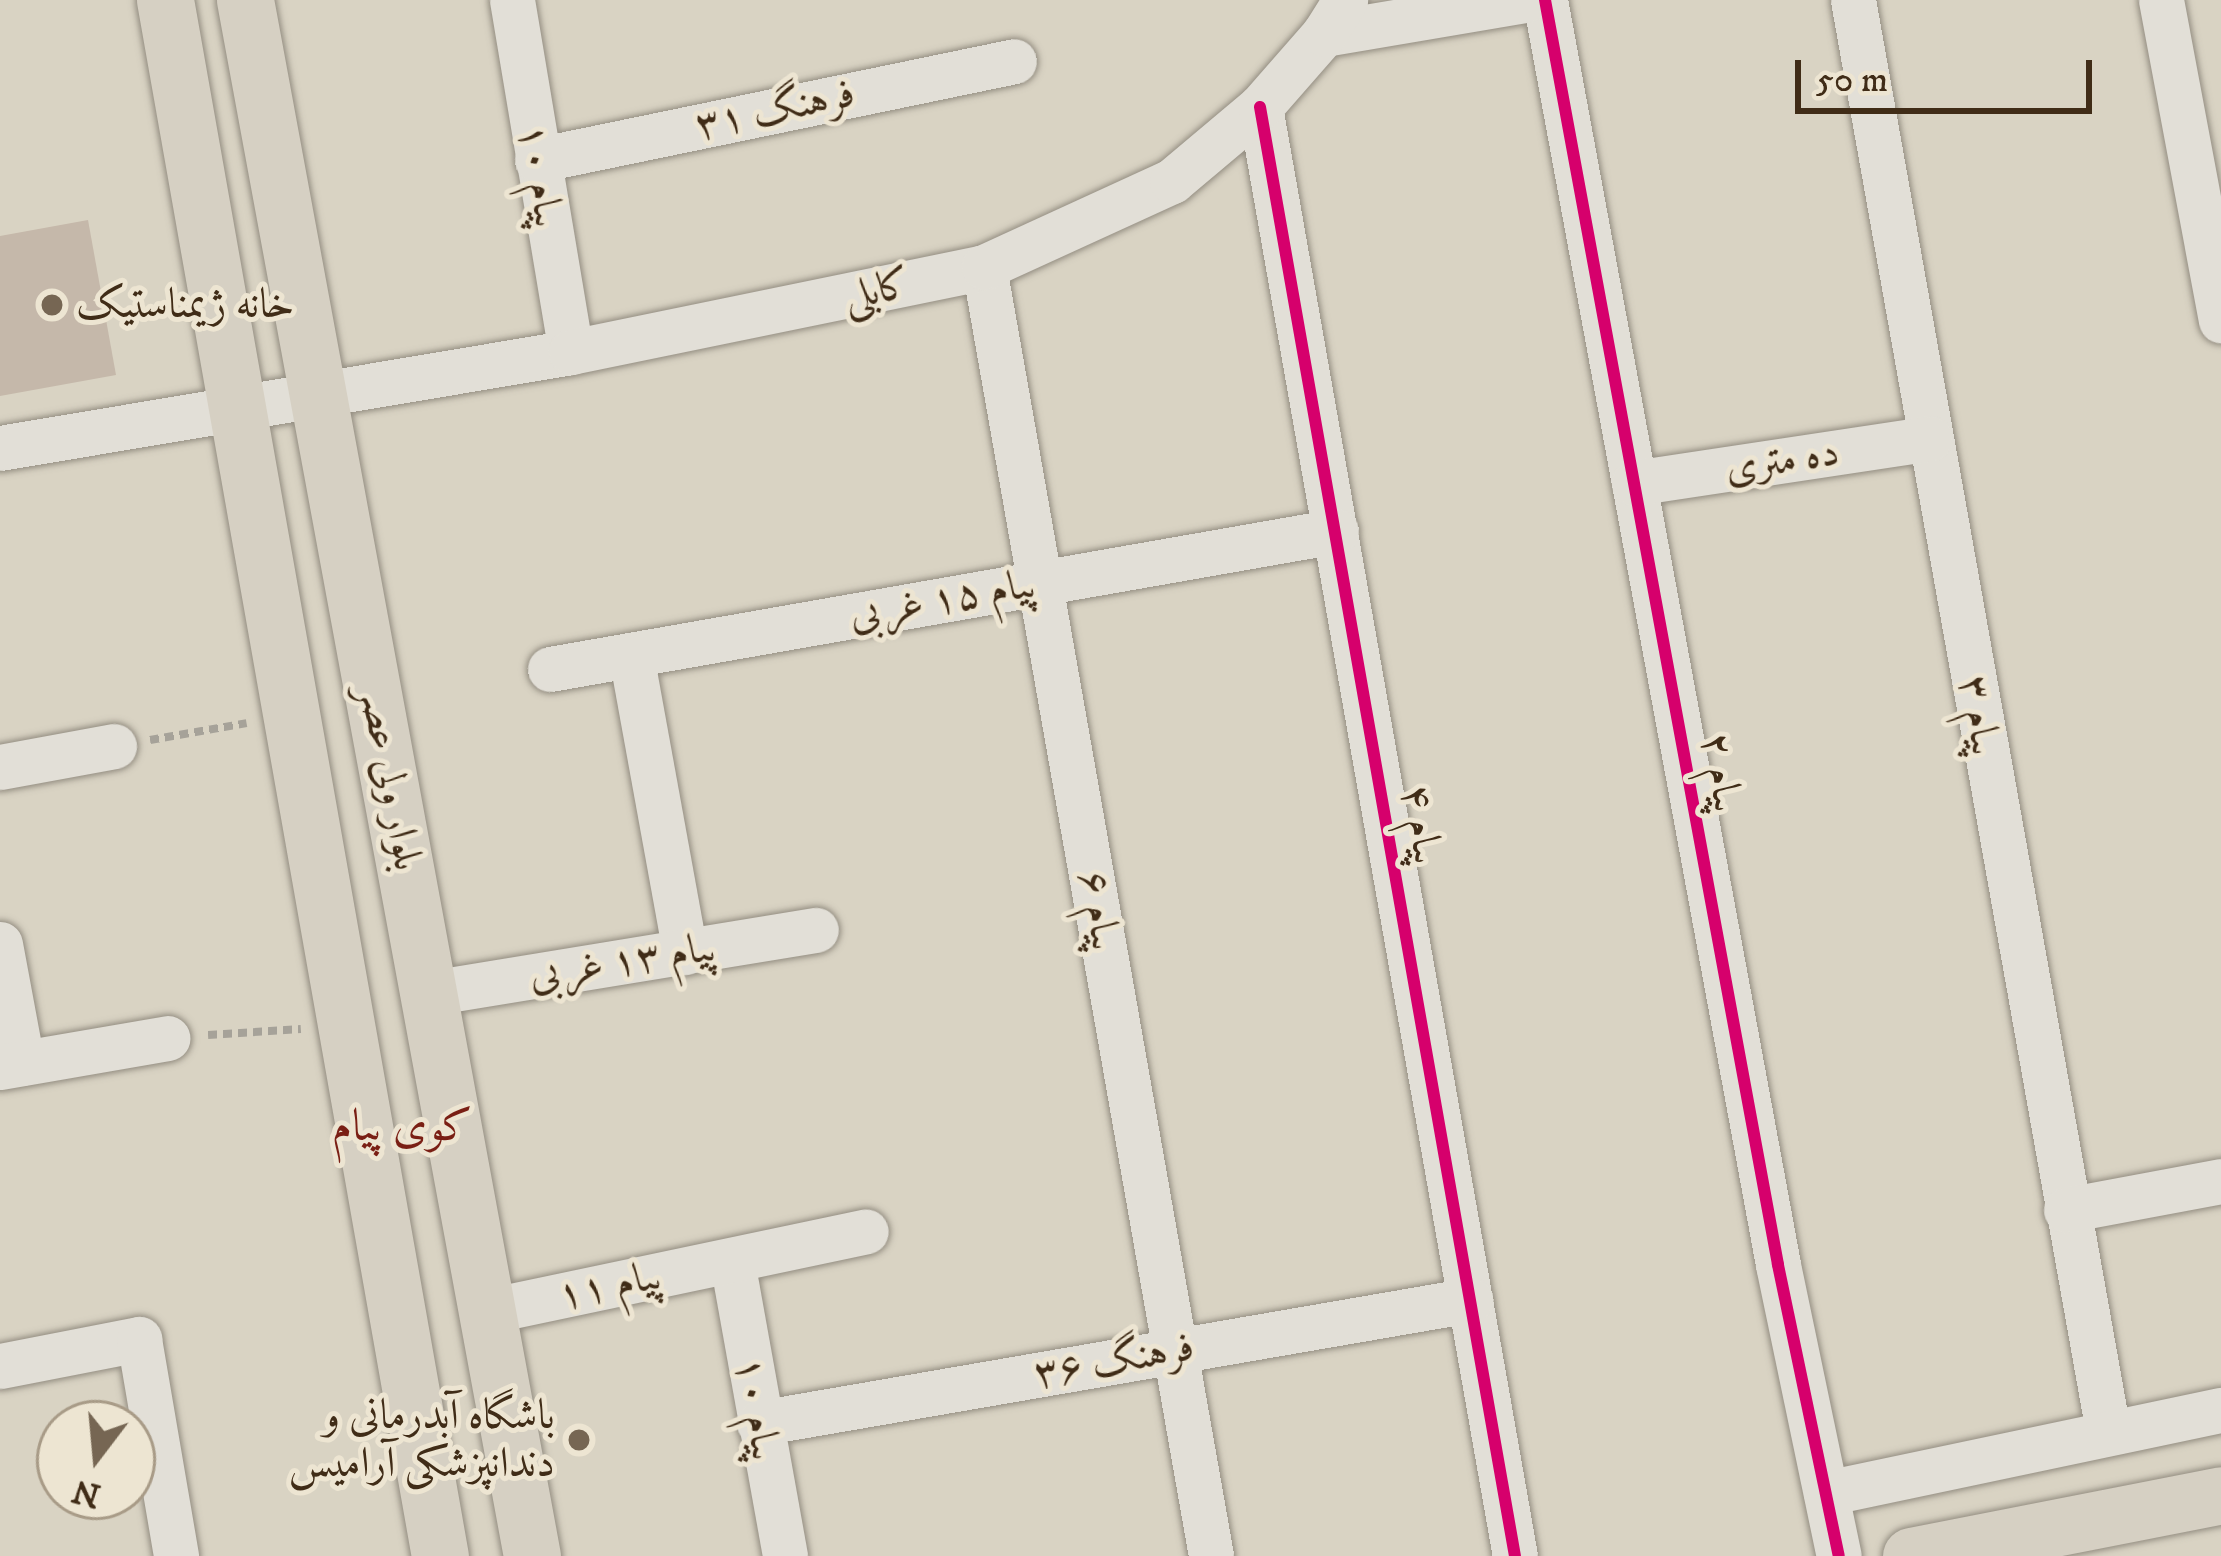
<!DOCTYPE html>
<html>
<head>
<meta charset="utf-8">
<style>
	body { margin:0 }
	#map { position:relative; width:2221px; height:1556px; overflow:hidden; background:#d9d3c3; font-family:"IM FELL DW Pica",Amiri,serif }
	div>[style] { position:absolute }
	.building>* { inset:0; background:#c5b8aa }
	.path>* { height:8px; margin-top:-4px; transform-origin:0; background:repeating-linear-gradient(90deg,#a6a299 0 9px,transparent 0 15px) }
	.roads { filter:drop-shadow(0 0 3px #948e82) drop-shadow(0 0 3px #948e82) }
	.minor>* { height:45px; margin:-22.5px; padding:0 22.5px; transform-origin:22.5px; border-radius:22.5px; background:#e2dfd7 }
	.major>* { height:57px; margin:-28.5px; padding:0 28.5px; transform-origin:28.5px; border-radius:28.5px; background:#d6d0c3 }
	.cycleway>* { height:12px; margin:-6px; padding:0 6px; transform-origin:6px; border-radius:6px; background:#d6006c }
	.dots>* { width:33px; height:33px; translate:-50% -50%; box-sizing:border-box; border:6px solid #ede5d2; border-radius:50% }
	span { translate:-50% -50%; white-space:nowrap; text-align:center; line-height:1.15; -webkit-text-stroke:10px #ede5d2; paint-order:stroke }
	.street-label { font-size:42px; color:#402c17 }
	.poi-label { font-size:42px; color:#402c17 }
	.left { translate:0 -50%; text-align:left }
	.right { translate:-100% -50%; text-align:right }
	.neighbourhood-label { font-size:45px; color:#7a1f14 }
	.north { position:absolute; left:36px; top:1400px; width:120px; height:120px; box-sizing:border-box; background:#ede5d2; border:3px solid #a89b87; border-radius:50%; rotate:196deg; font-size:33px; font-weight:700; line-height:48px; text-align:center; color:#402c17 }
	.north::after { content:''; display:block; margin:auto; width:42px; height:54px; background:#766653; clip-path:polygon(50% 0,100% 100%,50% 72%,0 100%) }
	.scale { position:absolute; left:1795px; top:60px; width:297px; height:54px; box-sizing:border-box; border:6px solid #402c17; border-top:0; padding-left:15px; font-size:36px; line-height:42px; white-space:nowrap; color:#402c17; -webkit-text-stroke:9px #ede5d2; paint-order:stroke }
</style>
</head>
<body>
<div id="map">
	<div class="building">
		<i style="clip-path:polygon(88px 220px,116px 375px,0 396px,0 236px)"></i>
	</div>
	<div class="path">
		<i style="left:150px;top:740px;width:98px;rotate:-9.9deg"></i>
		<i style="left:208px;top:1035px;width:93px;rotate:-3.7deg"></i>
	</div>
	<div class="roads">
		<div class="minor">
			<i style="left:512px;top:0;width:357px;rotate:80.5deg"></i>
			<i style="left:1545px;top:0;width:1286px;rotate:79.56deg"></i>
			<i style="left:1778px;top:1265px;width:297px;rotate:78.2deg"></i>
			<i style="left:1853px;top:0;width:1455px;rotate:79.9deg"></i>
			<i style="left:2161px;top:0;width:326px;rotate:79.4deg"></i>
			<i style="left:1324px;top:34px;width:205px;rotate:-9.6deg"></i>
			<i style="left:1260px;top:107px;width:1471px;rotate:80.02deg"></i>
			<i style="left:537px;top:160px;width:487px;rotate:-11.7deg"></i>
			<i style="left:984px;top:267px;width:1309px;rotate:80.01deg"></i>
			<i style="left:0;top:448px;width:579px;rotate:-9.54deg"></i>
			<i style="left:571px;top:352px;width:422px;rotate:-11.6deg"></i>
			<i style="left:984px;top:267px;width:207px;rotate:-24.6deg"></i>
			<i style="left:1172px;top:181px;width:115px;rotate:-40.1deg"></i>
			<i style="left:1260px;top:107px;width:97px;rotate:-48.8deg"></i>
			<i style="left:1324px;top:34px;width:40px;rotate:-58deg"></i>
			<i style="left:1634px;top:483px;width:299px;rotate:-8.6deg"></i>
			<i style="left:631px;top:655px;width:302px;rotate:79.7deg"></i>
			<i style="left:550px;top:669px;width:798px;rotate:-9.96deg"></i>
			<i style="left:0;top:767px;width:116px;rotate:-10.4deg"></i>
			<i style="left:0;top:944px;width:121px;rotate:79.5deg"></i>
			<i style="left:430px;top:993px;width:391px;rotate:-9.3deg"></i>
			<i style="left:0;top:1067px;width:170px;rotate:-9.8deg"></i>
			<i style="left:2066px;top:1210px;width:158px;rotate:-10.6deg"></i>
			<i style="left:732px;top:1261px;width:300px;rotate:79.8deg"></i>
			<i style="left:488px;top:1311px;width:386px;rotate:-11.9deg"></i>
			<i style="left:0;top:1366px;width:142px;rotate:-11deg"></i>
			<i style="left:139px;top:1339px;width:220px;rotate:80.3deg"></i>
			<i style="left:759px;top:1423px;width:722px;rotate:-9.81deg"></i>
			<i style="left:1826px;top:1493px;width:404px;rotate:-11.9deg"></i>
		</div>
		<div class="major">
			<i style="left:165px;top:0;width:1580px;rotate:79.98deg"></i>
			<i style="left:245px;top:0;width:1582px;rotate:79.55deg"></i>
			<i style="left:1911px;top:1556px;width:316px;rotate:-11.1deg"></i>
		</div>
	</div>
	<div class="cycleway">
		<i style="left:1545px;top:0;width:1286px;rotate:79.56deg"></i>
		<i style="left:1778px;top:1265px;width:297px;rotate:78.2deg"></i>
		<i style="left:1260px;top:107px;width:1471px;rotate:80.02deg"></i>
	</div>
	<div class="dots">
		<i style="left:52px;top:305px;background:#766653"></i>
		<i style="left:579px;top:1440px;background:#766653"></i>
	</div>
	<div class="street-label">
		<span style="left:775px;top:110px;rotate:-12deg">فرهنگ ۳۱</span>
		<span style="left:540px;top:176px;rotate:80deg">پیام ۱۰</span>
		<span style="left:877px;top:291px;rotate:-13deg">کابلی</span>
		<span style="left:1782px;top:461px;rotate:-9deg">ده متری</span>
		<span style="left:943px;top:600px;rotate:-10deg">پیام ۱۵ غربی</span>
		<span style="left:1979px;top:716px;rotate:80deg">پیام ۳</span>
		<span style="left:1721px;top:773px;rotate:80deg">پیام ۲</span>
		<span style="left:390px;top:778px;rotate:79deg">بلوار ولی عصر</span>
		<span style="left:1421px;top:825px;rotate:80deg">پیام ۴</span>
		<span style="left:1099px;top:911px;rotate:80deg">پیام ۶</span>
		<span style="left:623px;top:962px;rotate:-9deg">پیام ۱۳ غربی</span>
		<span style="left:610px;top:1286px;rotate:-12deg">پیام ۱۱</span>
		<span style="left:1114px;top:1361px;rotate:-10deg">فرهنگ ۳۶</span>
		<span style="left:757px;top:1409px;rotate:80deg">پیام ۱۰</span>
	</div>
	<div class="poi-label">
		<span class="left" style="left:76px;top:305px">خانه ژیمناستیک</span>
		<span class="right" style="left:555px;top:1440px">باشگاه آبدرمانی و<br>دندانپزشکی آرامیس</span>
	</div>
	<div class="neighbourhood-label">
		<span style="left:402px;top:1128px">کوی پیام</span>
	</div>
	<div class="north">N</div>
	<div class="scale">50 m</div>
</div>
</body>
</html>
